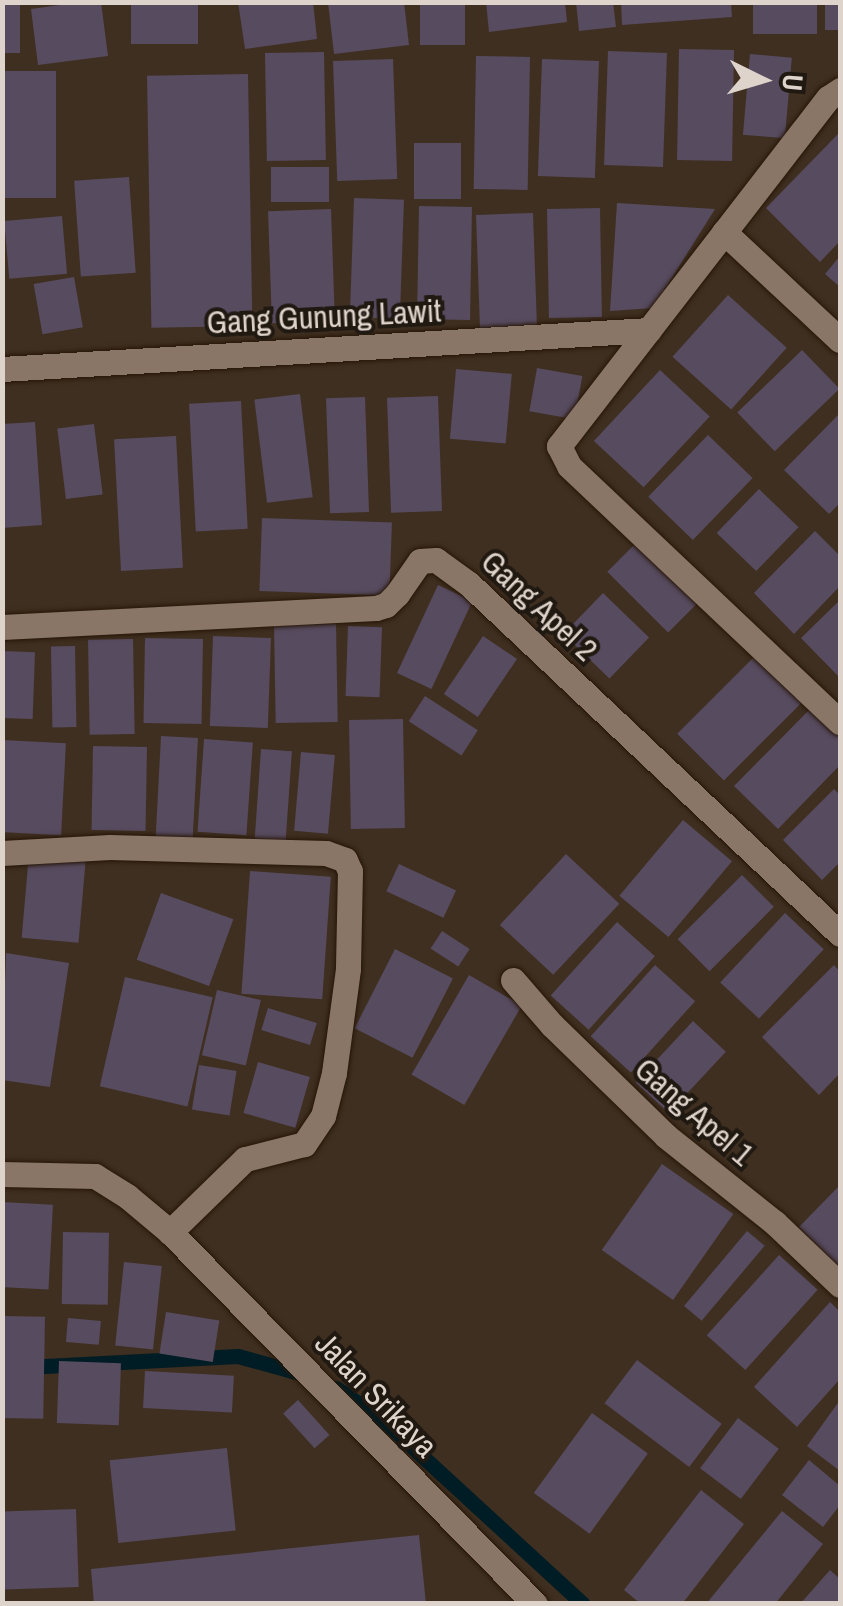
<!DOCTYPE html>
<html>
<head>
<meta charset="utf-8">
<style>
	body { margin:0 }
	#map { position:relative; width:843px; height:1606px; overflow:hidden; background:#3f2f20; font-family:"Archivo Narrow",sans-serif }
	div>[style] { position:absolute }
	.stream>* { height:15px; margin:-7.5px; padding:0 7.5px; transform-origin:7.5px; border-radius:7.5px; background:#001d25 }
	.building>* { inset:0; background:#574b5f; transform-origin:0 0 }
	.roads { filter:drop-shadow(0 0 2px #261608) drop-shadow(0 0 2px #261608) }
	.street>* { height:25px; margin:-12.5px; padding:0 12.5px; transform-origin:12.5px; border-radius:12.5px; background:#8a7666 }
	span { translate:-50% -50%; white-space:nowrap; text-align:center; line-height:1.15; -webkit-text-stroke:8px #201912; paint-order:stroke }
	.street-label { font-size:32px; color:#dfd4cb }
	.frame { position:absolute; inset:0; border:5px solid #dfd4cb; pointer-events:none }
	.north { position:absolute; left:713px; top:30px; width:100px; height:100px; -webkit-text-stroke:8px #201912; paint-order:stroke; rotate:95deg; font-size:28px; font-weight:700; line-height:40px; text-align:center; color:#dfd4cb }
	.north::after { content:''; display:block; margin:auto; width:35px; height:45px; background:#dfd4cb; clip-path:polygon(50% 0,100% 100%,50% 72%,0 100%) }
</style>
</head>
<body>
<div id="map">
	<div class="stream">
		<i style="left:26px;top:1367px;width:212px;rotate:-3deg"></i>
		<i style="left:238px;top:1356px;width:71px;rotate:15.6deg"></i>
		<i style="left:336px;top:1388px;width:58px;rotate:34.5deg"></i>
		<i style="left:384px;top:1421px;width:270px;rotate:42.6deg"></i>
	</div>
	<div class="building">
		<i style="left:2px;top:2px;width:18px;height:51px"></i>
		<i style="clip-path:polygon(81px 2px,101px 2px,108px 56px,38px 65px,31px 9px)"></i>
		<i style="left:131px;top:2px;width:67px;height:42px"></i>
		<i style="clip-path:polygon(238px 2px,313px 2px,317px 39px,245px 49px)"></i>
		<i style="clip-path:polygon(328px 2px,404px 2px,409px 45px,334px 54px)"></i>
		<i style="left:420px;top:2px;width:45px;height:43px"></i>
		<i style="clip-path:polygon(486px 2px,565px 2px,567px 22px,489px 32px)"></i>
		<i style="clip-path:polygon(576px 2px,613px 2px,616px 27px,579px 31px)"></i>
		<i style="clip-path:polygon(621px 2px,731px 2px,732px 17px,622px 25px)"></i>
		<i style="left:753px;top:2px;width:64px;height:32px"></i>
		<i style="left:825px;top:2px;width:15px;height:28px"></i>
		<i style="left:679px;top:49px;width:55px;height:111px;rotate:1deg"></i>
		<i style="left:608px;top:51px;width:59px;height:114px;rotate:2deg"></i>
		<i style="left:324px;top:52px;width:108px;height:59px;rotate:89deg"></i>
		<i style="left:750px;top:54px;width:42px;height:81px;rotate:5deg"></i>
		<i style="left:476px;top:56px;width:54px;height:133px;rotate:1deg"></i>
		<i style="left:393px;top:59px;width:120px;height:60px;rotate:88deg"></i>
		<i style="left:542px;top:59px;width:57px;height:117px;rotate:2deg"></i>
		<i style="left:56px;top:71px;width:127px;height:54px;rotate:90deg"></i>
		<i style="left:248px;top:74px;width:252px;height:101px;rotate:89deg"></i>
		<i style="clip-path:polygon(838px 134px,840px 241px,820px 262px,766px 208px)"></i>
		<i style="left:414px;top:143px;width:47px;height:56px"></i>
		<i style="left:271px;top:167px;width:58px;height:35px"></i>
		<i style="left:129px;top:177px;width:96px;height:55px;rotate:86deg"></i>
		<i style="left:354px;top:198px;width:50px;height:119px;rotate:2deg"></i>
		<i style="clip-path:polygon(617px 203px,715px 209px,653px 308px,610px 311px)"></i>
		<i style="left:472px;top:207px;width:113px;height:53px;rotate:91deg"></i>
		<i style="left:600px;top:208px;width:109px;height:53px;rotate:89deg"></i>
		<i style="left:331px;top:209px;width:112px;height:63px;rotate:88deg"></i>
		<i style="left:533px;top:213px;width:113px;height:57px;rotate:88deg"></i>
		<i style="left:62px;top:216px;width:58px;height:58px;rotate:85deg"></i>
		<i style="clip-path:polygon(840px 256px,840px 287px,825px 274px)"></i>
		<i style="left:74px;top:277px;width:51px;height:41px;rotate:80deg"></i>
		<i style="left:728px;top:295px;width:79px;height:83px;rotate:42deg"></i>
		<i style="left:802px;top:350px;width:54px;height:90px;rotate:46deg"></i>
		<i style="left:537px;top:368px;width:46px;height:44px;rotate:10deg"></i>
		<i style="left:456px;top:369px;width:56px;height:70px;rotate:5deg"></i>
		<i style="left:660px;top:370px;width:68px;height:97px;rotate:43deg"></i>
		<i style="left:300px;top:394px;width:104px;height:46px;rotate:83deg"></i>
		<i style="left:438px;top:396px;width:115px;height:51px;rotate:88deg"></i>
		<i style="left:365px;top:397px;width:115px;height:39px;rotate:88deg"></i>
		<i style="left:241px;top:401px;width:128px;height:52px;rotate:87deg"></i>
		<i style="clip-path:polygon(840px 413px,840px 503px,829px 514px,784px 470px)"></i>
		<i style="clip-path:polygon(35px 422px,42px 525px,2px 528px,2px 424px)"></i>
		<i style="left:94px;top:424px;width:71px;height:37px;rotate:83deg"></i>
		<i style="left:708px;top:435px;width:62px;height:86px;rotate:44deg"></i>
		<i style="left:176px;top:436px;width:132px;height:62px;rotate:87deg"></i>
		<i style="left:759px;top:489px;width:55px;height:61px;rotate:44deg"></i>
		<i style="left:262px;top:518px;width:130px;height:73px;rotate:2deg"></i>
		<i style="clip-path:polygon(815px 531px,840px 556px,840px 586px,794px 634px,754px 593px)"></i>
		<i style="left:637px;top:542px;width:86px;height:42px;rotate:45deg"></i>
		<i style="left:438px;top:585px;width:38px;height:97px;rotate:25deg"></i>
		<i style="left:603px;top:593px;width:64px;height:57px;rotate:44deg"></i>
		<i style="clip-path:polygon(840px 600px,840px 678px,801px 638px)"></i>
		<i style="left:336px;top:624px;width:98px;height:62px;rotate:89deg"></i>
		<i style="left:348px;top:626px;width:34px;height:70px;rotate:2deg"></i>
		<i style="left:213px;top:636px;width:58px;height:90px;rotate:2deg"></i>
		<i style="left:483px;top:636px;width:41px;height:70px;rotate:34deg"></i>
		<i style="left:145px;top:638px;width:58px;height:85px;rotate:1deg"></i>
		<i style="left:133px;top:639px;width:95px;height:45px;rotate:89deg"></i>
		<i style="left:75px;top:646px;width:81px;height:24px;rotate:89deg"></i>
		<i style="left:2px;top:651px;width:33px;height:67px;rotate:2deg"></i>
		<i style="left:755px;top:656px;width:66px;height:110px;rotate:45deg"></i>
		<i style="left:425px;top:696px;width:63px;height:30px;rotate:33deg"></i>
		<i style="clip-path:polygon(813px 706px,840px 733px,840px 765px,778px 829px,734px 786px)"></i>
		<i style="left:403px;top:719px;width:109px;height:54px;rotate:89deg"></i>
		<i style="left:161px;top:736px;width:37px;height:102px;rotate:3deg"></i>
		<i style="left:204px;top:739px;width:49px;height:93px;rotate:4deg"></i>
		<i style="left:2px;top:740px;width:64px;height:92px;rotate:3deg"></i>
		<i style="left:93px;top:746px;width:54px;height:84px;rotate:1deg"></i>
		<i style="left:261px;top:749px;width:31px;height:90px;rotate:4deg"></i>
		<i style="left:301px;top:752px;width:34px;height:79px;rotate:5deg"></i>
		<i style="clip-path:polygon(834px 789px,840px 795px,840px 862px,822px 880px,783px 840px)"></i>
		<i style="left:683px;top:820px;width:64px;height:99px;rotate:40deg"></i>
		<i style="left:29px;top:854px;width:57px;height:84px;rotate:5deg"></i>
		<i style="left:566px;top:854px;width:73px;height:97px;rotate:43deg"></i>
		<i style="left:399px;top:864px;width:63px;height:30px;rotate:25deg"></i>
		<i style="left:250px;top:871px;width:81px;height:123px;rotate:4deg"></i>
		<i style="left:742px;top:875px;width:45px;height:91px;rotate:45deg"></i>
		<i style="left:161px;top:893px;width:77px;height:71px;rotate:20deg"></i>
		<i style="left:785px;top:913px;width:53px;height:95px;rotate:43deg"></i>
		<i style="left:617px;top:922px;width:51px;height:99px;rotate:42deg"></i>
		<i style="left:442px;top:931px;width:33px;height:21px;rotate:33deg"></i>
		<i style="left:395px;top:949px;width:65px;height:89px;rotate:27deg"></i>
		<i style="clip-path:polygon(6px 953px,69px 963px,50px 1087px,2px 1080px)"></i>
		<i style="left:655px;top:965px;width:54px;height:96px;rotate:42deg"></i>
		<i style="clip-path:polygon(834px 965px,840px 972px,840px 1073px,819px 1095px,762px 1037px)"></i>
		<i style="left:469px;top:975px;width:61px;height:115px;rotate:30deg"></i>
		<i style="left:125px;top:977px;width:90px;height:112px;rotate:13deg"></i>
		<i style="left:217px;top:990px;width:45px;height:67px;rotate:13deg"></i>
		<i style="left:268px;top:1008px;width:51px;height:23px;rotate:17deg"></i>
		<i style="left:693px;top:1021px;width:45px;height:84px;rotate:43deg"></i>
		<i style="left:258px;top:1062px;width:54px;height:53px;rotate:16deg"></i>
		<i style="left:199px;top:1065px;width:38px;height:45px;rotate:9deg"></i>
		<i style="left:662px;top:1164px;width:87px;height:105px;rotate:35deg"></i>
		<i style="clip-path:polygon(840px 1185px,840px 1268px,799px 1227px)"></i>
		<i style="left:2px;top:1202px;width:51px;height:85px;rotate:3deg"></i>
		<i style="left:747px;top:1231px;width:23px;height:98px;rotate:40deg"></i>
		<i style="left:63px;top:1232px;width:46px;height:72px;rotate:1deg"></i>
		<i style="left:779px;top:1255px;width:52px;height:108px;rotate:42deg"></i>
		<i style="left:124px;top:1262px;width:38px;height:84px;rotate:6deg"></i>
		<i style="clip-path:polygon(830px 1302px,840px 1312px,840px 1379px,797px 1427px,754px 1387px)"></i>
		<i style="left:166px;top:1312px;width:54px;height:42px;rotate:9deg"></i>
		<i style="left:2px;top:1316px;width:43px;height:102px;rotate:1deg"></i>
		<i style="left:68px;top:1318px;width:33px;height:24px;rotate:5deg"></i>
		<i style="left:637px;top:1360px;width:106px;height:54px;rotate:37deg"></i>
		<i style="left:59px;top:1361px;width:62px;height:62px;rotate:2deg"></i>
		<i style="left:145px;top:1371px;width:89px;height:37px;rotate:3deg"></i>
		<i style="left:298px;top:1400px;width:47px;height:20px;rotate:48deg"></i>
		<i style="clip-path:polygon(840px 1400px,840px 1471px,807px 1446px)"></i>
		<i style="left:592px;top:1413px;width:69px;height:99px;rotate:36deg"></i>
		<i style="left:738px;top:1418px;width:51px;height:63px;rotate:37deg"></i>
		<i style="left:227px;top:1448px;width:83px;height:118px;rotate:84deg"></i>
		<i style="clip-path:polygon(809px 1460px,840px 1486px,840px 1505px,823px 1527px,782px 1495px)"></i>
		<i style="clip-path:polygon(701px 1490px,744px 1524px,682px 1604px,641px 1604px,624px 1590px)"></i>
		<i style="left:76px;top:1509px;width:78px;height:74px;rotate:88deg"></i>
		<i style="clip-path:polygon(782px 1511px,823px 1544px,775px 1604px,706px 1604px)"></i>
		<i style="clip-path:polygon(419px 1535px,426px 1604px,94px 1604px,91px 1569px)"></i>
		<i style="clip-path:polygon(830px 1570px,840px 1579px,840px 1604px,800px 1604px)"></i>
	</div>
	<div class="roads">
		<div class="street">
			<i style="left:840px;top:90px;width:14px;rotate:146deg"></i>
			<i style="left:828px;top:98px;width:440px;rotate:127.7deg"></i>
			<i style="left:559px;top:446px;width:22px;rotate:63deg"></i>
			<i style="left:569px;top:466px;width:373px;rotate:43.4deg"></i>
			<i style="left:724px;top:232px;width:158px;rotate:43deg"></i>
			<i style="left:2px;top:369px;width:648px;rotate:-3.45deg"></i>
			<i style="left:2px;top:627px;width:374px;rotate:-2.9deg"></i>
			<i style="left:376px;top:608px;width:10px;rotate:-17deg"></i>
			<i style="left:386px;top:605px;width:16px;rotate:-45deg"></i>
			<i style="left:397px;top:594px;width:40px;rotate:-55.1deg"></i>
			<i style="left:420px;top:561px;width:16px;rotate:-4deg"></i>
			<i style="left:436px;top:560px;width:41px;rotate:36deg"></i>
			<i style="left:469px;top:584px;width:510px;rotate:43.33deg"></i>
			<i style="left:2px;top:853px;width:108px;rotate:-3.2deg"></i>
			<i style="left:110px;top:847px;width:216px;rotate:1.6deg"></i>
			<i style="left:326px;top:853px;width:20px;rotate:20deg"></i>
			<i style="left:345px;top:860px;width:12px;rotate:66deg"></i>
			<i style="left:350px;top:871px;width:98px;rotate:91.2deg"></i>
			<i style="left:348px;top:969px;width:105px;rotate:97.7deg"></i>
			<i style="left:334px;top:1073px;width:44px;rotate:104.3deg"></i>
			<i style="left:323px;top:1116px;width:34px;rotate:124deg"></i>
			<i style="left:304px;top:1144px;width:61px;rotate:165.7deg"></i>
			<i style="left:245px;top:1159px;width:105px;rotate:135.8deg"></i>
			<i style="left:513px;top:980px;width:60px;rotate:49.1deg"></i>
			<i style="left:552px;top:1025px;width:159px;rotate:44.2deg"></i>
			<i style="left:666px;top:1136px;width:139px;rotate:38.6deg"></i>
			<i style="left:775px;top:1223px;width:90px;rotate:43.6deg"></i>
			<i style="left:2px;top:1174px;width:93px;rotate:1.2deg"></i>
			<i style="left:95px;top:1176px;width:38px;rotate:32deg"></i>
			<i style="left:127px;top:1196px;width:56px;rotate:39.9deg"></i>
			<i style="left:170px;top:1232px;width:521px;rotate:45.54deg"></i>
		</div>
	</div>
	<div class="street-label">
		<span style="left:324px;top:317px;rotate:-3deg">Gang Gunung Lawit</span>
		<span style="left:539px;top:606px;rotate:43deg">Gang Apel 2</span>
		<span style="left:694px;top:1112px;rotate:41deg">Gang Apel 1</span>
		<span style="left:376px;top:1395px;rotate:46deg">Jalan Srikaya</span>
	</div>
	<div class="frame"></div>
	<div class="north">U</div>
</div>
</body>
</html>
